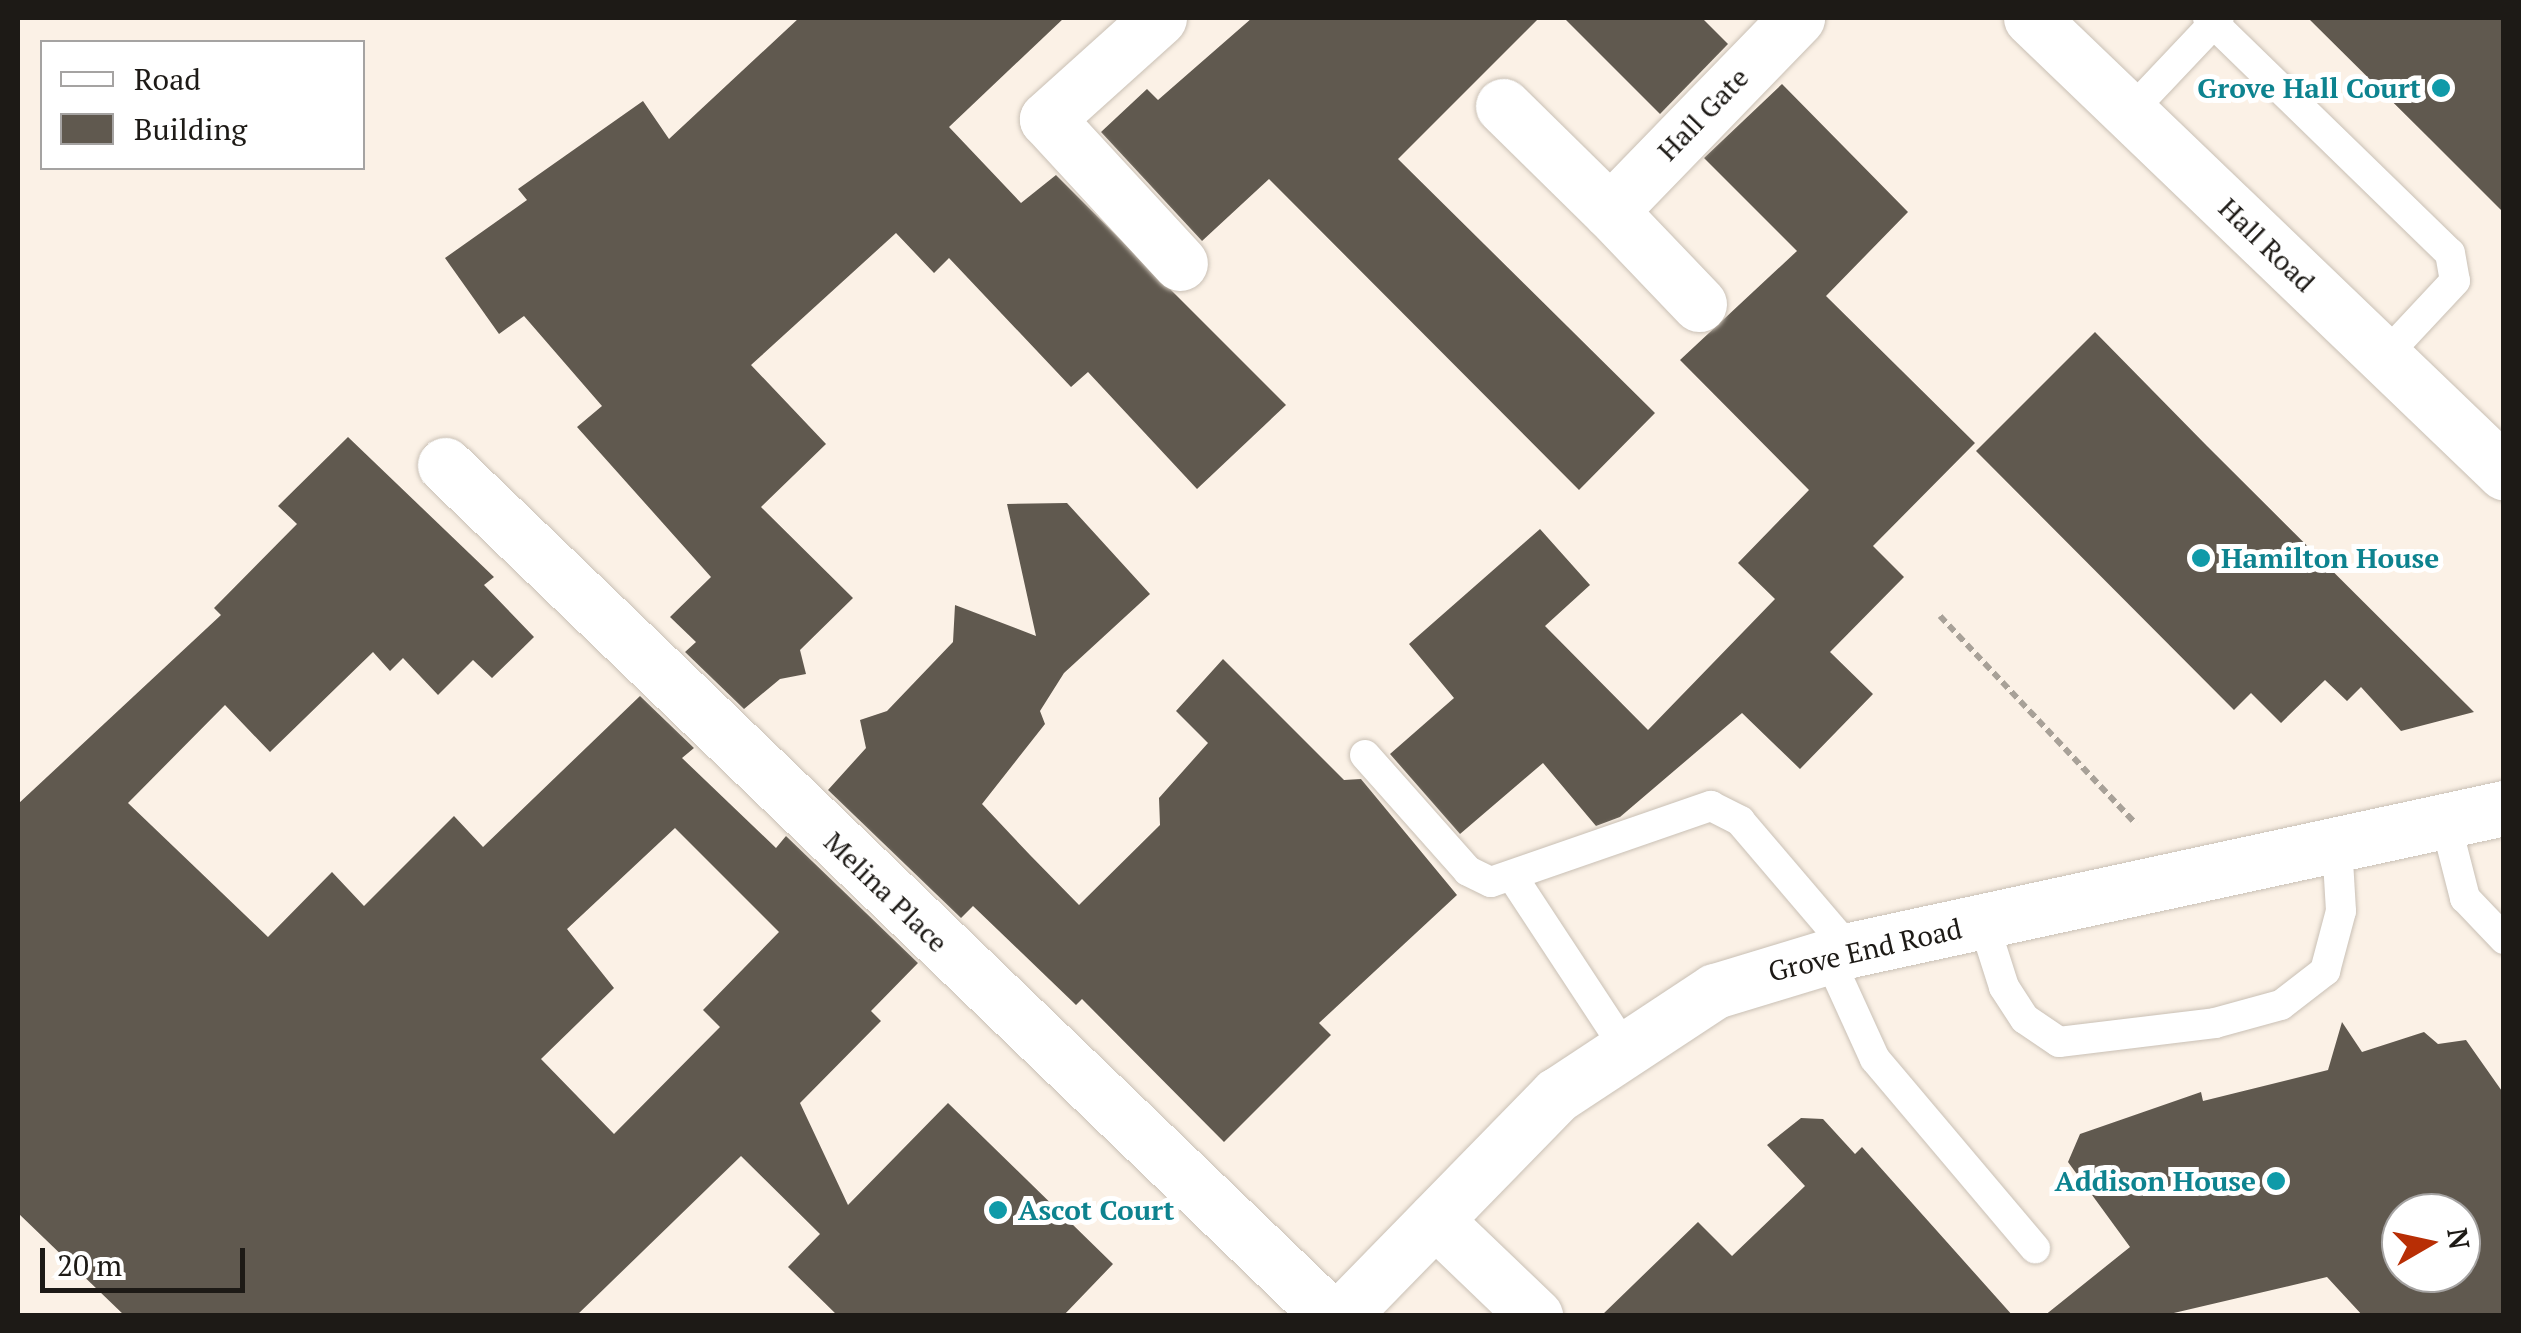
<!DOCTYPE html>
<html>
<head>
<meta charset="utf-8">
<style>
	body { margin:0 }
	#map { position:relative; width:2521px; height:1333px; overflow:hidden; background:#fbf1e6; font-family:"PT Serif",serif }
	div>[style] { position:absolute }
	.building>* { inset:0; background:#60594f }
	.path>* { height:6px; margin-top:-3px; transform-origin:0; background:repeating-linear-gradient(90deg,#a8a198 0 8px,transparent 0 13px) }
	.roads { filter:drop-shadow(0 0 2px #c9c0b5) drop-shadow(0 0 2px #c9c0b5) }
	.lane>* { height:30px; margin:-15px; padding:0 15px; transform-origin:15px; border-radius:15px; background:#fff }
	.street>* { height:55px; margin:-27.5px; padding:0 27.5px; transform-origin:27.5px; border-radius:27.5px; background:#fff }
	.secondary>* { height:55px; margin:-27.5px; padding:0 27.5px; transform-origin:27.5px; border-radius:27.5px; background:#fff }
	.dots>* { width:28px; height:28px; translate:-50% -50%; box-sizing:border-box; border:5px solid #fff; border-radius:50% }
	span { translate:-50% -50%; white-space:nowrap; text-align:center; line-height:1.15; -webkit-text-stroke:10px #fff; paint-order:stroke }
	.culture-label { font-size:28px; color:#0d838f; font-weight:700 }
	.right { translate:-100% -50%; text-align:right }
	.left { translate:0 -50%; text-align:left }
	.street-label { font-size:28px; color:#1d1a16 }
	.frame { position:absolute; inset:0; border:20px solid #1d1a16; pointer-events:none }
	.legend { position:absolute; left:40px; top:40px; width:325px; height:130px; box-sizing:border-box; background:#fff; border:2px solid #a5a3a2; margin:0; padding:12px 18px; list-style:none; font-size:30px; color:#1d1a16 }
	.legend li { display:flex; align-items:center; gap:20px; height:50px }
	.legend b { width:50px; border:2px solid #a5a3a2 }
	.north { position:absolute; left:2381px; top:1193px; width:100px; height:100px; box-sizing:border-box; background:#fff; border:2px solid #a5a3a2; border-radius:50%; rotate:81deg; font-size:28px; font-weight:700; line-height:40px; text-align:center; color:#1d1a16 }
	.north::after { content:''; display:block; margin:auto; width:35px; height:45px; background:#b82e05; clip-path:polygon(50% 0,100% 100%,50% 72%,0 100%) }
	.scale { position:absolute; left:40px; top:1248px; width:205px; height:45px; box-sizing:border-box; border:5px solid #1d1a16; border-top:0; padding-left:12px; font-size:30px; line-height:35px; white-space:nowrap; color:#1d1a16; -webkit-text-stroke:8px #fff; paint-order:stroke }
</style>
</head>
<body>
<div id="map">
	<div class="building">
		<i style="clip-path:polygon(799px 18px,1064px 18px,949px 127px,1021px 203px,1056px 175px,1286px 405px,1197px 489px,1088px 372px,1071px 387px,949px 258px,934px 273px,896px 233px,751px 365px,826px 444px,761px 507px,853px 598px,800px 650px,806px 674px,780px 679px,744px 709px,685px 652px,696px 642px,670px 617px,711px 577px,577px 427px,602px 406px,524px 316px,499px 334px,445px 258px,527px 200px,518px 189px,643px 101px,669px 139px)"></i>
		<i style="clip-path:polygon(1252px 18px,1539px 18px,1398px 159px,1655px 413px,1579px 490px,1269px 179px,1202px 241px,1101px 132px,1147px 89px,1158px 100px)"></i>
		<i style="clip-path:polygon(1564px 18px,1702px 18px,1728px 44px,1660px 114px)"></i>
		<i style="clip-path:polygon(2308px 18px,2504px 18px,2504px 213px,2429px 138px)"></i>
		<i style="clip-path:polygon(1782px 84px,1908px 212px,1826px 296px,1975px 443px,1873px 546px,1904px 577px,1830px 652px,1873px 694px,1800px 769px,1742px 713px,1620px 817px,1596px 826px,1543px 763px,1460px 834px,1390px 754px,1454px 698px,1409px 644px,1540px 529px,1590px 585px,1545px 626px,1648px 730px,1775px 599px,1738px 563px,1809px 490px,1680px 360px,1797px 251px,1704px 158px)"></i>
		<i style="clip-path:polygon(2095px 332px,2207px 446px,2474px 712px,2401px 731px,2361px 687px,2347px 701px,2325px 680px,2281px 723px,2251px 693px,2234px 710px,1976px 451px)"></i>
		<i style="clip-path:polygon(evenodd,348px 437px,494px 577px,484px 585px,534px 637px,492px 678px,473px 660px,438px 695px,403px 658px,390px 671px,373px 652px,270px 752px,225px 705px,128px 803px,268px 937px,332px 872px,364px 906px,454px 816px,483px 847px,640px 696px,694px 748px,682px 758px,776px 848px,786px 836px,918px 963px,871px 1011px,881px 1021px,800px 1103px,848px 1205px,948px 1103px,1113px 1264px,1063px 1316px,838px 1316px,788px 1267px,820px 1234px,741px 1156px,576px 1316px,125px 1316px,18px 1213px,18px 804px,221px 615px,214px 608px,297px 524px,278px 506px,348px 437px,675px 828px,779px 932px,703px 1010px,720px 1027px,614px 1134px,541px 1059px,614px 988px,567px 929px,675px 828px)"></i>
		<i style="clip-path:polygon(1067px 503px,1150px 594px,1064px 673px,1040px 711px,1045px 724px,982px 804px,1030px 855px,1079px 905px,1160px 825px,1159px 798px,1208px 743px,1176px 711px,1223px 659px,1344px 780px,1361px 779px,1457px 895px,1319px 1023px,1331px 1035px,1224px 1142px,1082px 999px,1076px 1005px,973px 906px,961px 918px,828px 790px,866px 748px,860px 720px,887px 711px,953px 642px,955px 605px,1036px 636px,1007px 504px)"></i>
		<i style="clip-path:polygon(evenodd,2342px 1022px,2362px 1052px,2424px 1032px,2438px 1044px,2466px 1040px,2504px 1094px,2504px 1316px,2363px 1316px,2327px 1277px,2161px 1316px,2044px 1316px,2130px 1247px,2068px 1162px,2080px 1134px,2201px 1092px,2203px 1101px,2328px 1070px,2342px 1022px,2401px 1213px,2461px 1213px,2461px 1273px,2401px 1273px,2401px 1213px)"></i>
		<i style="clip-path:polygon(1801px 1118px,1823px 1119px,1855px 1154px,1862px 1147px,2013px 1316px,1601px 1316px,1698px 1222px,1732px 1256px,1805px 1186px,1767px 1145px)"></i>
	</div>
	<div class="path">
		<i style="left:1940px;top:616px;width:286px;rotate:46.7deg"></i>
	</div>
	<div class="roads">
		<div class="lane">
			<i style="left:2208px;top:18px;width:337px;rotate:44.2deg"></i>
			<i style="left:2450px;top:253px;width:28px;rotate:80deg"></i>
			<i style="left:2455px;top:281px;width:105px;rotate:133.1deg"></i>
			<i style="left:2130px;top:112px;width:129px;rotate:-46.6deg"></i>
			<i style="left:1365px;top:755px;width:155px;rotate:48.4deg"></i>
			<i style="left:1468px;top:871px;width:25px;rotate:26deg"></i>
			<i style="left:1491px;top:882px;width:233px;rotate:-19.1deg"></i>
			<i style="left:1711px;top:806px;width:33px;rotate:27deg"></i>
			<i style="left:1740px;top:821px;width:170px;rotate:49.5deg"></i>
			<i style="left:2445px;top:820px;width:81px;rotate:75.6deg"></i>
			<i style="left:2465px;top:898px;width:57px;rotate:46.4deg"></i>
			<i style="left:1514px;top:879px;width:199px;rotate:56.7deg"></i>
			<i style="left:1983px;top:921px;width:69px;rotate:72.3deg"></i>
			<i style="left:2004px;top:987px;width:38px;rotate:57deg"></i>
			<i style="left:2025px;top:1019px;width:41px;rotate:34.1deg"></i>
			<i style="left:2059px;top:1042px;width:157px;rotate:-6.9deg"></i>
			<i style="left:2215px;top:1023px;width:68px;rotate:-15.3deg"></i>
			<i style="left:2281px;top:1005px;width:56px;rotate:-37.7deg"></i>
			<i style="left:2325px;top:971px;width:62px;rotate:-75.1deg"></i>
			<i style="left:2341px;top:911px;width:67px;rotate:-93.4deg"></i>
			<i style="left:1828px;top:956px;width:113px;rotate:65.5deg"></i>
			<i style="left:1875px;top:1059px;width:248px;rotate:49.8deg"></i>
		</div>
		<div class="street">
			<i style="left:1159px;top:18px;width:151px;rotate:138deg"></i>
			<i style="left:1047px;top:119px;width:196px;rotate:47.3deg"></i>
			<i style="left:1503px;top:106px;width:150px;rotate:44.5deg"></i>
			<i style="left:1699px;top:304px;width:129px;rotate:-133.7deg"></i>
			<i style="left:1610px;top:211px;width:269px;rotate:-45.9deg"></i>
			<i style="left:445px;top:465px;width:1228px;rotate:43.88deg"></i>
			<i style="left:1435px;top:1220px;width:139px;rotate:43.8deg"></i>
		</div>
		<div class="secondary">
			<i style="left:2031px;top:18px;width:656px;rotate:43.83deg"></i>
			<i style="left:1341px;top:1316px;width:309px;rotate:-45.7deg"></i>
			<i style="left:1557px;top:1095px;width:189px;rotate:-33.4deg"></i>
			<i style="left:1715px;top:991px;width:141px;rotate:-16.9deg"></i>
			<i style="left:1850px;top:950px;width:669px;rotate:-12.25deg"></i>
		</div>
	</div>
	<div class="dots">
		<i style="left:2441px;top:88px;background:#0f9aa8"></i>
		<i style="left:2201px;top:558px;background:#0f9aa8"></i>
		<i style="left:2276px;top:1181px;background:#0f9aa8"></i>
		<i style="left:998px;top:1210px;background:#0f9aa8"></i>
	</div>
	<div class="culture-label">
		<span class="right" style="left:2421px;top:88px">Grove Hall Court</span>
		<span class="left" style="left:2221px;top:558px">Hamilton House</span>
		<span class="right" style="left:2256px;top:1181px">Addison House</span>
		<span class="left" style="left:1018px;top:1210px">Ascot Court</span>
	</div>
	<div class="street-label">
		<span style="left:1703px;top:114px;rotate:-46deg">Hall Gate</span>
		<span style="left:2267px;top:245px;rotate:44deg">Hall Road</span>
		<span style="left:886px;top:892px;rotate:44deg">Melina Place</span>
		<span style="left:1865px;top:950px;rotate:-13deg">Grove End Road</span>
	</div>
	<div class="frame"></div>
	<ul class="legend">
	<li><b style="height:12px;background:#fff"></b>Road</li>
	<li><b style="height:28px;background:#60594f"></b>Building</li>
	</ul>
	<div class="north">N</div>
	<div class="scale">20 m</div>
</div>
</body>
</html>
